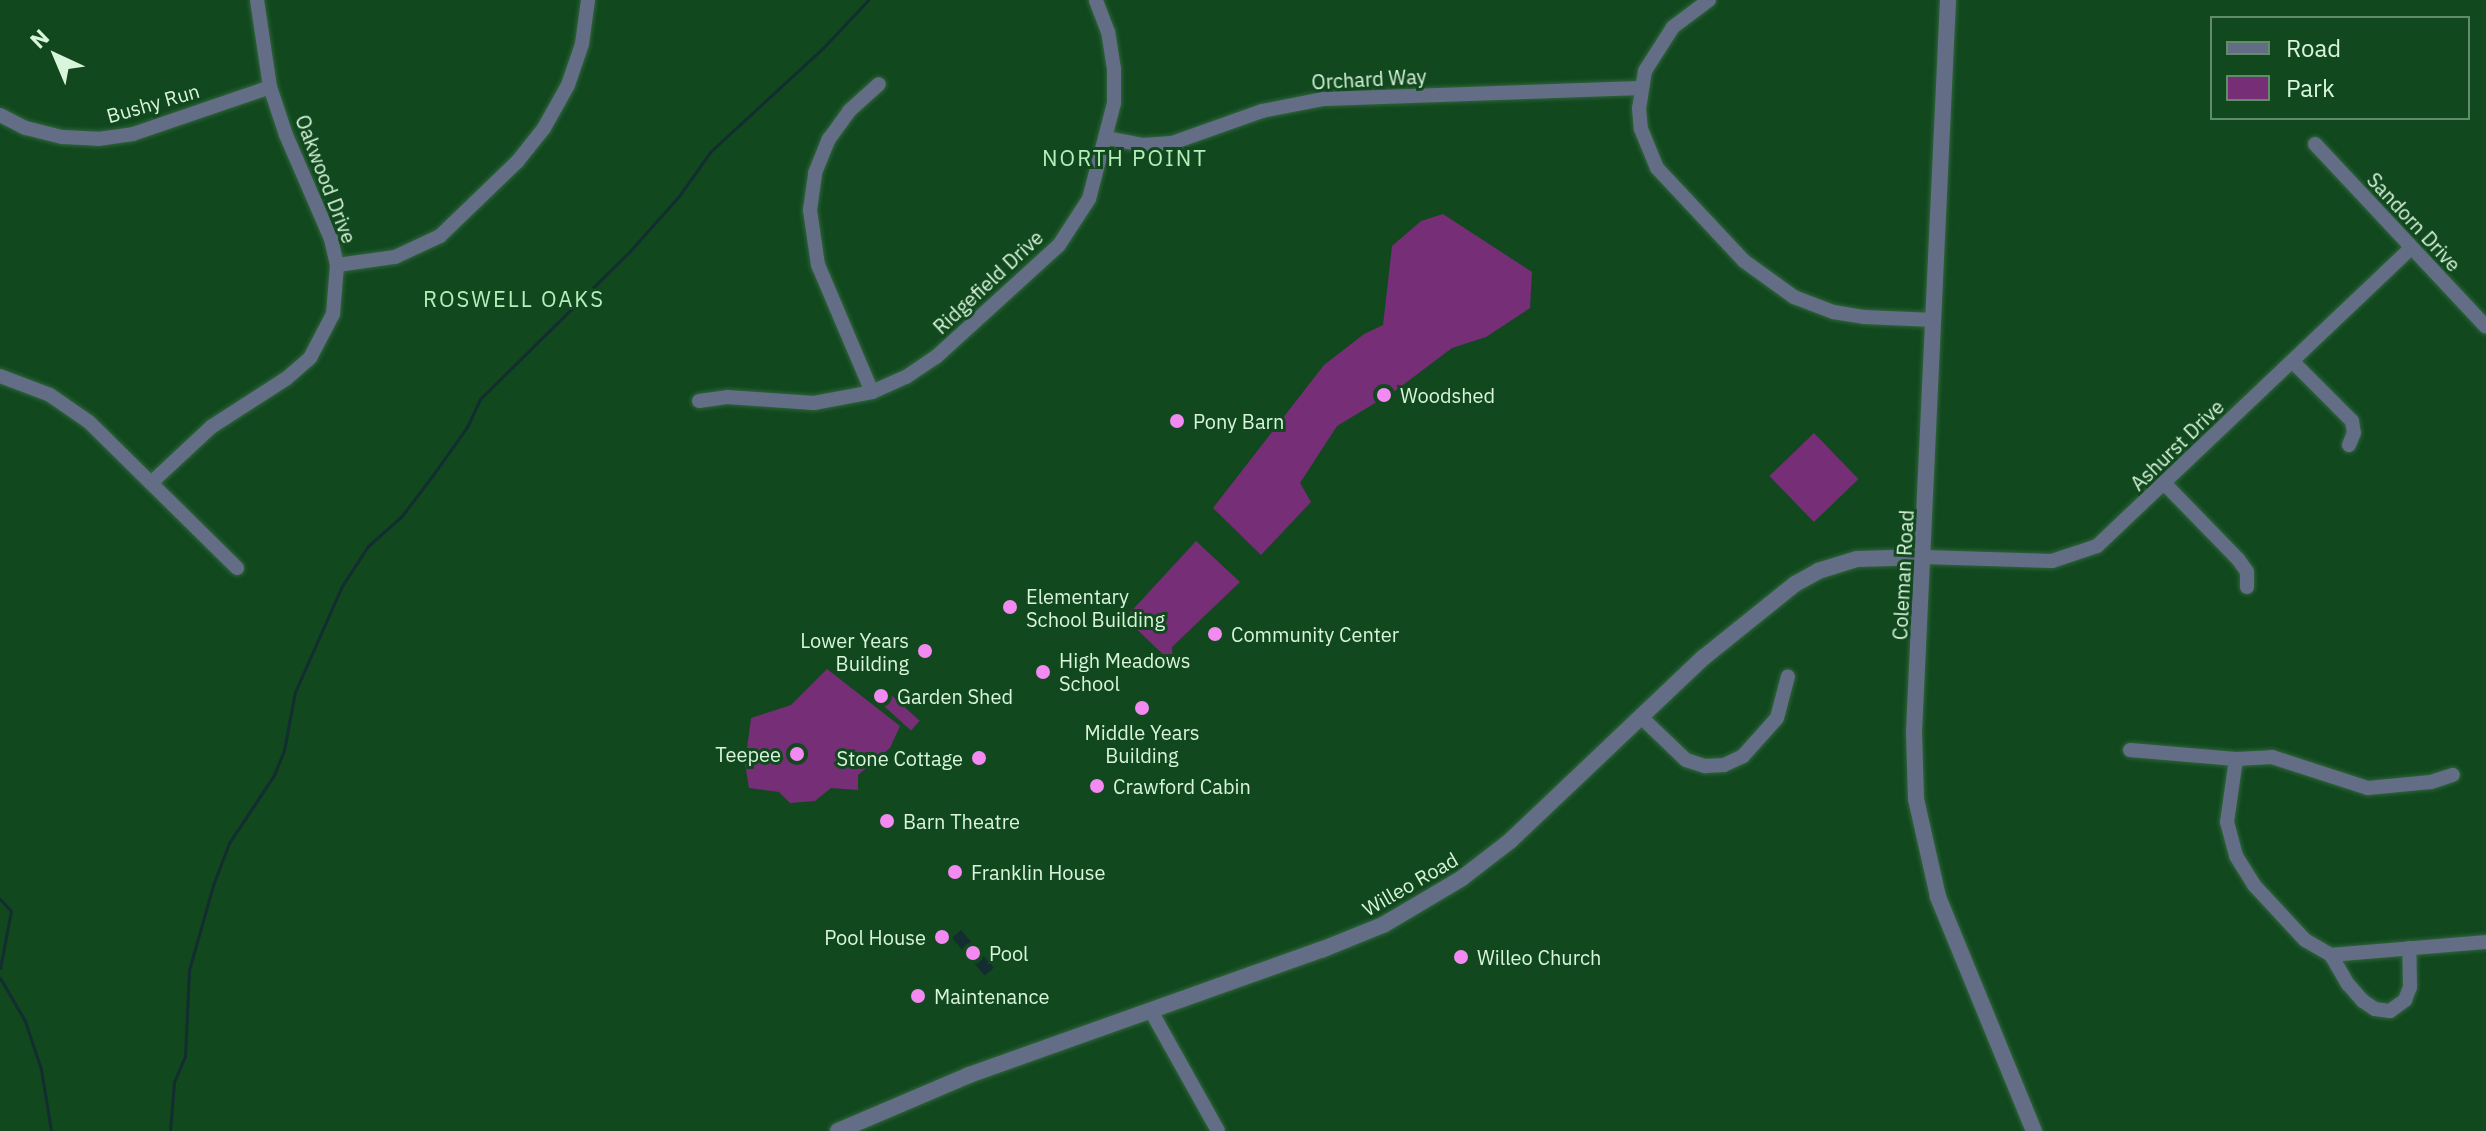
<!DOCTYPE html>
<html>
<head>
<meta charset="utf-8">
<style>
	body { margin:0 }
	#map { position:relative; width:2486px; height:1131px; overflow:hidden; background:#11481e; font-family:"IBM Plex Sans",sans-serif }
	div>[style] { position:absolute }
	.green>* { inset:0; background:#762e76; transform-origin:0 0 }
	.water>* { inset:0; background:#132d31; transform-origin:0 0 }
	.stream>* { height:3px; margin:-1.5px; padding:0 1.5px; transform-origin:1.5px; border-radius:1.5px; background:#132d31 }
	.roads { filter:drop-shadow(0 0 2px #31643c) drop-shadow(0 0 2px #31643c) }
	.minor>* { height:14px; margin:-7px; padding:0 7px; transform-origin:7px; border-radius:7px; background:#636e86 }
	.tertiary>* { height:16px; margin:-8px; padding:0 8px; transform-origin:8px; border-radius:8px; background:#636e86 }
	.dots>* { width:22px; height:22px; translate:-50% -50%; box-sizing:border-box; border:4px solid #11481e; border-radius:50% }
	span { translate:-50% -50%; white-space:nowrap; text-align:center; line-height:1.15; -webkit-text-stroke:6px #11481e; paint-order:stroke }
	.street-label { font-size:20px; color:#d9f5db }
	.poi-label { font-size:20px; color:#d9f5db }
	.left { translate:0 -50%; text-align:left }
	.right { translate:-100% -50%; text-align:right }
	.neighbourhood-label { font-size:22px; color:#b7efbc; letter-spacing:2px }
	.legend { position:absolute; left:2210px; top:16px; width:260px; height:104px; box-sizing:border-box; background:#11481e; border:2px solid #618d6a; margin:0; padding:10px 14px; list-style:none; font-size:24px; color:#d9f5db }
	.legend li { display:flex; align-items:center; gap:16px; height:40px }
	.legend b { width:40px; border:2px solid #618d6a }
	.north { position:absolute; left:16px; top:16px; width:80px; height:80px; -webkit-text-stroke:6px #11481e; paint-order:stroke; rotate:316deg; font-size:22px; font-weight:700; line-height:32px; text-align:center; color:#d9f5db }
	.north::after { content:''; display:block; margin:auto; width:28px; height:36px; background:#d9f5db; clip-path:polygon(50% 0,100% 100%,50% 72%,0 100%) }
</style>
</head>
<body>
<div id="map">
	<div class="green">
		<i style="clip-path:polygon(1443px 214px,1532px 272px,1530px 308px,1486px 337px,1452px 348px,1395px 391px,1337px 426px,1300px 483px,1311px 502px,1261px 555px,1213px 508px,1324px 365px,1364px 334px,1383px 325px,1392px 246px,1421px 221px)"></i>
		<i style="left:1814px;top:433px;width:64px;height:62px;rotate:46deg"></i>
		<i style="clip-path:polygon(1196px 541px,1240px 582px,1172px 647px,1173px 664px,1125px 618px)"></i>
		<i style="clip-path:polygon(827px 669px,900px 726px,890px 748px,858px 775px,858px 790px,831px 788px,815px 801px,790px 803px,779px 792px,749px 788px,745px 764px,751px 718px,791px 705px)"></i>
		<i style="left:890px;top:694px;width:40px;height:13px;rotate:42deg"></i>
	</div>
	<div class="water">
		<i style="left:961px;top:930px;width:50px;height:12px;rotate:49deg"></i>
	</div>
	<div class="stream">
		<i style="left:0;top:899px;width:16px;rotate:47deg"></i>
		<i style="left:11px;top:911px;width:58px;rotate:100.9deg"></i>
		<i style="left:0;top:978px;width:50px;rotate:59.8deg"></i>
		<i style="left:25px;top:1021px;width:51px;rotate:71.6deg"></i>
		<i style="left:41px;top:1069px;width:63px;rotate:80.8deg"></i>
		<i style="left:170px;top:1131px;width:49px;rotate:-85.3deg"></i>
		<i style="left:174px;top:1082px;width:28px;rotate:-67deg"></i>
		<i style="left:185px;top:1056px;width:86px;rotate:-87.3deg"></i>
		<i style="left:189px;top:970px;width:88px;rotate:-74.2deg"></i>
		<i style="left:213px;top:885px;width:45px;rotate:-69.1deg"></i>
		<i style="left:229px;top:843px;width:82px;rotate:-56.5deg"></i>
		<i style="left:274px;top:775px;width:27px;rotate:-68deg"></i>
		<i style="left:284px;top:750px;width:59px;rotate:-79.3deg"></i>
		<i style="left:295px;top:692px;width:116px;rotate:-66.1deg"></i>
		<i style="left:342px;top:586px;width:48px;rotate:-57deg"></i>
		<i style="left:368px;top:546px;width:44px;rotate:-41.3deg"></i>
		<i style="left:401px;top:517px;width:56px;rotate:-52.9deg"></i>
		<i style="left:435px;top:472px;width:55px;rotate:-54.6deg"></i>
		<i style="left:467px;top:427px;width:31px;rotate:-65deg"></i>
		<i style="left:480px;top:399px;width:211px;rotate:-44.6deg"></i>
		<i style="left:630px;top:251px;width:74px;rotate:-48.3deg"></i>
		<i style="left:679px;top:196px;width:55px;rotate:-54.6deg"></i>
		<i style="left:711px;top:151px;width:152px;rotate:-42.6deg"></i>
		<i style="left:823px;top:48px;width:66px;rotate:-46.8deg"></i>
	</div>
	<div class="roads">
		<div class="minor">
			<i style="left:1709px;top:0;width:45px;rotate:143.1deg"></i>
			<i style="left:1673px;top:27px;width:52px;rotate:122.5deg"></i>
			<i style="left:1645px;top:71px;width:37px;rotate:99deg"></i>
			<i style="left:1639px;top:108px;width:21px;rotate:85deg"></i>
			<i style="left:1641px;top:129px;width:42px;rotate:67.7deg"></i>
			<i style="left:1657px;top:168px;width:127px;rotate:46.9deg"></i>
			<i style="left:1744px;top:261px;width:62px;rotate:35.8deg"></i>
			<i style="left:1794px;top:297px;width:42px;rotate:21deg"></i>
			<i style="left:1833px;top:312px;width:31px;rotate:9deg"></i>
			<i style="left:1864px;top:317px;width:70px;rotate:2.5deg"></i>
			<i style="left:0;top:115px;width:29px;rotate:27deg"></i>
			<i style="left:26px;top:128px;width:38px;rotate:14deg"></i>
			<i style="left:63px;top:137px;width:35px;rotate:3deg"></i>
			<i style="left:98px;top:139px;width:35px;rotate:-8deg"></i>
			<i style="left:133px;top:134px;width:145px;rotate:-18.9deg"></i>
			<i style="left:1107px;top:138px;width:36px;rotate:11deg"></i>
			<i style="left:1142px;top:145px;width:30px;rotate:-4deg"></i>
			<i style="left:1172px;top:143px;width:96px;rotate:-19.6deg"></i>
			<i style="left:1262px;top:111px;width:63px;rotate:-11deg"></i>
			<i style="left:1324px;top:99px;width:317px;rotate:-2deg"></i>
			<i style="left:2315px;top:144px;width:250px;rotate:46.9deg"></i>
			<i style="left:337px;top:265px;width:59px;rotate:-7.9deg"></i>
			<i style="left:395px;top:257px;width:50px;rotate:-25deg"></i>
			<i style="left:440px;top:236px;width:107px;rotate:-43.9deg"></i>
			<i style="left:517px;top:162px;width:43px;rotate:-51.5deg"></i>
			<i style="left:544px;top:128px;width:49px;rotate:-60.8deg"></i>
			<i style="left:568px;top:85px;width:43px;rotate:-71.1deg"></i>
			<i style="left:582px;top:44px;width:44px;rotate:-82.2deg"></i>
			<i style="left:2293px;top:362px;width:83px;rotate:45deg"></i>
			<i style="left:2352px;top:421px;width:12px;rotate:81deg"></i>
			<i style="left:2354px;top:433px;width:13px;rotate:113deg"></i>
			<i style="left:0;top:376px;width:53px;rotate:20.8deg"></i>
			<i style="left:50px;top:395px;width:47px;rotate:34.7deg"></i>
			<i style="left:89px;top:422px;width:208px;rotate:44.6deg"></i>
			<i style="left:872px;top:392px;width:138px;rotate:-113deg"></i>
			<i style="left:818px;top:265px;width:56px;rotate:-98.3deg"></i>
			<i style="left:810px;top:210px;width:37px;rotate:-82deg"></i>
			<i style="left:815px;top:173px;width:37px;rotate:-68deg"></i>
			<i style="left:829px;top:139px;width:34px;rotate:-54deg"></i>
			<i style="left:849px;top:111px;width:40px;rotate:-42deg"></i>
			<i style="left:699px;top:401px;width:28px;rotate:-8deg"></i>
			<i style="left:727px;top:397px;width:87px;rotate:3.9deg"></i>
			<i style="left:814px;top:403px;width:59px;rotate:-10.7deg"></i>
			<i style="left:872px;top:392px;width:37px;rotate:-24deg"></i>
			<i style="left:906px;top:377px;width:36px;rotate:-34deg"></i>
			<i style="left:936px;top:357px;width:166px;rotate:-42.3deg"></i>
			<i style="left:1059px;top:245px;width:55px;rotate:-56.9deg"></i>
			<i style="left:1089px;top:199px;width:99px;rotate:-75.4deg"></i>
			<i style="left:1114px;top:103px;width:34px;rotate:-90deg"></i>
			<i style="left:1114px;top:69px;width:37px;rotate:-99deg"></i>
			<i style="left:1108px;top:32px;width:34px;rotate:-111deg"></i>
			<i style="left:151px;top:483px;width:82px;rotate:-43deg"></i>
			<i style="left:211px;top:427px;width:90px;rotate:-32.8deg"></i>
			<i style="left:287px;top:378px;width:30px;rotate:-41deg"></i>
			<i style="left:310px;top:358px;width:50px;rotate:-62.4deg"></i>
			<i style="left:333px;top:314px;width:49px;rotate:-85.3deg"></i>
			<i style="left:337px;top:265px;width:27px;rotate:-103deg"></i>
			<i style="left:331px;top:239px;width:113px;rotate:-113.4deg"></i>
			<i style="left:286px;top:135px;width:51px;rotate:-108.4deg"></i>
			<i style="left:270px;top:87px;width:88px;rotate:-98.5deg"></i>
			<i style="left:2165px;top:484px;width:105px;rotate:45.8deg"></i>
			<i style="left:2238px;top:559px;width:16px;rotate:55deg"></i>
			<i style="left:2247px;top:572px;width:15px;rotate:90deg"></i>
			<i style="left:1924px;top:557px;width:128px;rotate:1.8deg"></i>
			<i style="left:2052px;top:561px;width:47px;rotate:-18.4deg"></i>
			<i style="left:2097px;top:546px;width:431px;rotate:-43.5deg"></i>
			<i style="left:1641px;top:717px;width:62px;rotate:43.7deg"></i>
			<i style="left:1686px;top:760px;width:20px;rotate:18deg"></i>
			<i style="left:1705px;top:766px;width:19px;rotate:-3deg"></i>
			<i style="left:1724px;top:765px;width:21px;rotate:-25deg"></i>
			<i style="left:1743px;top:756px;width:51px;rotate:-48.2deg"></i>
			<i style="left:1777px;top:718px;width:43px;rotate:-75.3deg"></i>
			<i style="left:2130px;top:750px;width:106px;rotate:4.9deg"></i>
			<i style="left:2236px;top:759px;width:36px;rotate:-3deg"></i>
			<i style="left:2272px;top:757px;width:101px;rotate:17.9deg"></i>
			<i style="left:2368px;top:788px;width:63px;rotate:-5.4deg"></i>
			<i style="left:2431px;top:782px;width:23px;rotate:-18deg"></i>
			<i style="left:2236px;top:759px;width:64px;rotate:98.1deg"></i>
			<i style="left:2227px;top:822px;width:35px;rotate:75deg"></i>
			<i style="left:2236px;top:856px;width:34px;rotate:58deg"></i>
			<i style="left:2254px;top:885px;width:75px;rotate:47.2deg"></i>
			<i style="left:2305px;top:940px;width:30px;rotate:30deg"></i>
			<i style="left:2331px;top:955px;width:34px;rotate:60deg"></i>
			<i style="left:2348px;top:984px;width:23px;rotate:49deg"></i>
			<i style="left:2363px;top:1001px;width:14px;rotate:34deg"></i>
			<i style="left:2375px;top:1009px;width:15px;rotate:8deg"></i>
			<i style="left:2390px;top:1011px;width:19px;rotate:-36deg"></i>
			<i style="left:2405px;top:1000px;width:14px;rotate:-69deg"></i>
			<i style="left:2410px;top:987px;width:39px;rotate:-91deg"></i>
			<i style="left:2331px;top:955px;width:156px;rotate:-4.8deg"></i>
			<i style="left:1151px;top:1011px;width:137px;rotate:60.8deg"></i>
		</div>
		<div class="tertiary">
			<i style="left:1948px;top:0;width:733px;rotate:92.66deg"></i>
			<i style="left:1914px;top:732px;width:67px;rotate:88.3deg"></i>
			<i style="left:1916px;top:799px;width:100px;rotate:77.3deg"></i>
			<i style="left:1938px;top:897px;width:253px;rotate:67.7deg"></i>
			<i style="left:838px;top:1131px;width:142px;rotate:-23.1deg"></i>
			<i style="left:969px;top:1075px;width:374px;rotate:-19.6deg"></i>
			<i style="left:1321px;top:950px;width:67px;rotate:-22deg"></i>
			<i style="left:1383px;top:925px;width:92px;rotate:-30.7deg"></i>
			<i style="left:1462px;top:878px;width:61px;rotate:-37.6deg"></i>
			<i style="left:1510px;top:841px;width:266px;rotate:-43.5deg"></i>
			<i style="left:1703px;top:658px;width:118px;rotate:-38.8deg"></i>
			<i style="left:1795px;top:584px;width:26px;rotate:-29deg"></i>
			<i style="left:1818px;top:571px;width:41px;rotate:-17.1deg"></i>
			<i style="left:1857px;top:559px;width:67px;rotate:-1.7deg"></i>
		</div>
	</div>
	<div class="dots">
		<i style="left:1384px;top:395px;background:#f38af2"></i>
		<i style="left:1177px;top:421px;background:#f38af2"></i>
		<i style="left:1010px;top:607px;background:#f38af2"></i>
		<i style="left:1215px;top:634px;background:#f38af2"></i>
		<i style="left:925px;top:651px;background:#f38af2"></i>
		<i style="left:1043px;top:672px;background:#f38af2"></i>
		<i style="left:881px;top:696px;background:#f38af2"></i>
		<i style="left:1142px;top:708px;background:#f38af2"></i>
		<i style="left:797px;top:754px;background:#f38af2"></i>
		<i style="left:979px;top:758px;background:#f38af2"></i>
		<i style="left:1097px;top:786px;background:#f38af2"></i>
		<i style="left:887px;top:821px;background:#f38af2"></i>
		<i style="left:955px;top:872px;background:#f38af2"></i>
		<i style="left:942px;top:937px;background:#f38af2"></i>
		<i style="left:973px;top:953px;background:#f38af2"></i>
		<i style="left:1461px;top:957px;background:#f38af2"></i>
		<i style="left:918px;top:996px;background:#f38af2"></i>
	</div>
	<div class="street-label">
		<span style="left:1369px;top:79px;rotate:-3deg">Orchard Way</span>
		<span style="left:153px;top:103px;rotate:-16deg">Bushy Run</span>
		<span style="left:326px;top:179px;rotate:69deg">Oakwood Drive</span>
		<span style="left:2414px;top:222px;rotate:47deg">Sandorn Drive</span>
		<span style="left:988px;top:282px;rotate:-43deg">Ridgefield Drive</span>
		<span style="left:2177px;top:445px;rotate:-44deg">Ashurst Drive</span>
		<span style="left:1903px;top:575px;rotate:-87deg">Coleman Road</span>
		<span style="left:1410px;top:884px;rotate:-30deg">Willeo Road</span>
	</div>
	<div class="poi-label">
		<span class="left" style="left:1400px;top:395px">Woodshed</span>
		<span class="left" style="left:1193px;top:421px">Pony Barn</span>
		<span class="left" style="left:1026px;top:608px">Elementary<br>School Building</span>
		<span class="left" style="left:1231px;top:634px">Community Center</span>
		<span class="right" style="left:909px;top:652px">Lower Years<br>Building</span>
		<span class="left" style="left:1059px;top:672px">High Meadows<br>School</span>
		<span class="left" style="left:897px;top:696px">Garden Shed</span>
		<span style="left:1142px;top:744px">Middle Years<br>Building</span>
		<span class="right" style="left:781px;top:754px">Teepee</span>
		<span class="right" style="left:963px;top:758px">Stone Cottage</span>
		<span class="left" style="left:1113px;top:786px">Crawford Cabin</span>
		<span class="left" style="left:903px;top:821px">Barn Theatre</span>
		<span class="left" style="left:971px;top:872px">Franklin House</span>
		<span class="right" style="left:926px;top:937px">Pool House</span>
		<span class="left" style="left:989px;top:953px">Pool</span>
		<span class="left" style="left:1477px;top:957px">Willeo Church</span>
		<span class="left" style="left:934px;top:996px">Maintenance</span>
	</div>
	<div class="neighbourhood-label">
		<span style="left:1125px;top:158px">NORTH POINT</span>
		<span style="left:514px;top:299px">ROSWELL OAKS</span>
	</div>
	<ul class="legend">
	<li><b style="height:10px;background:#636e86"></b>Road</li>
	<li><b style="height:22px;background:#762e76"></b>Park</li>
	</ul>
	<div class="north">N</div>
</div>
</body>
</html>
